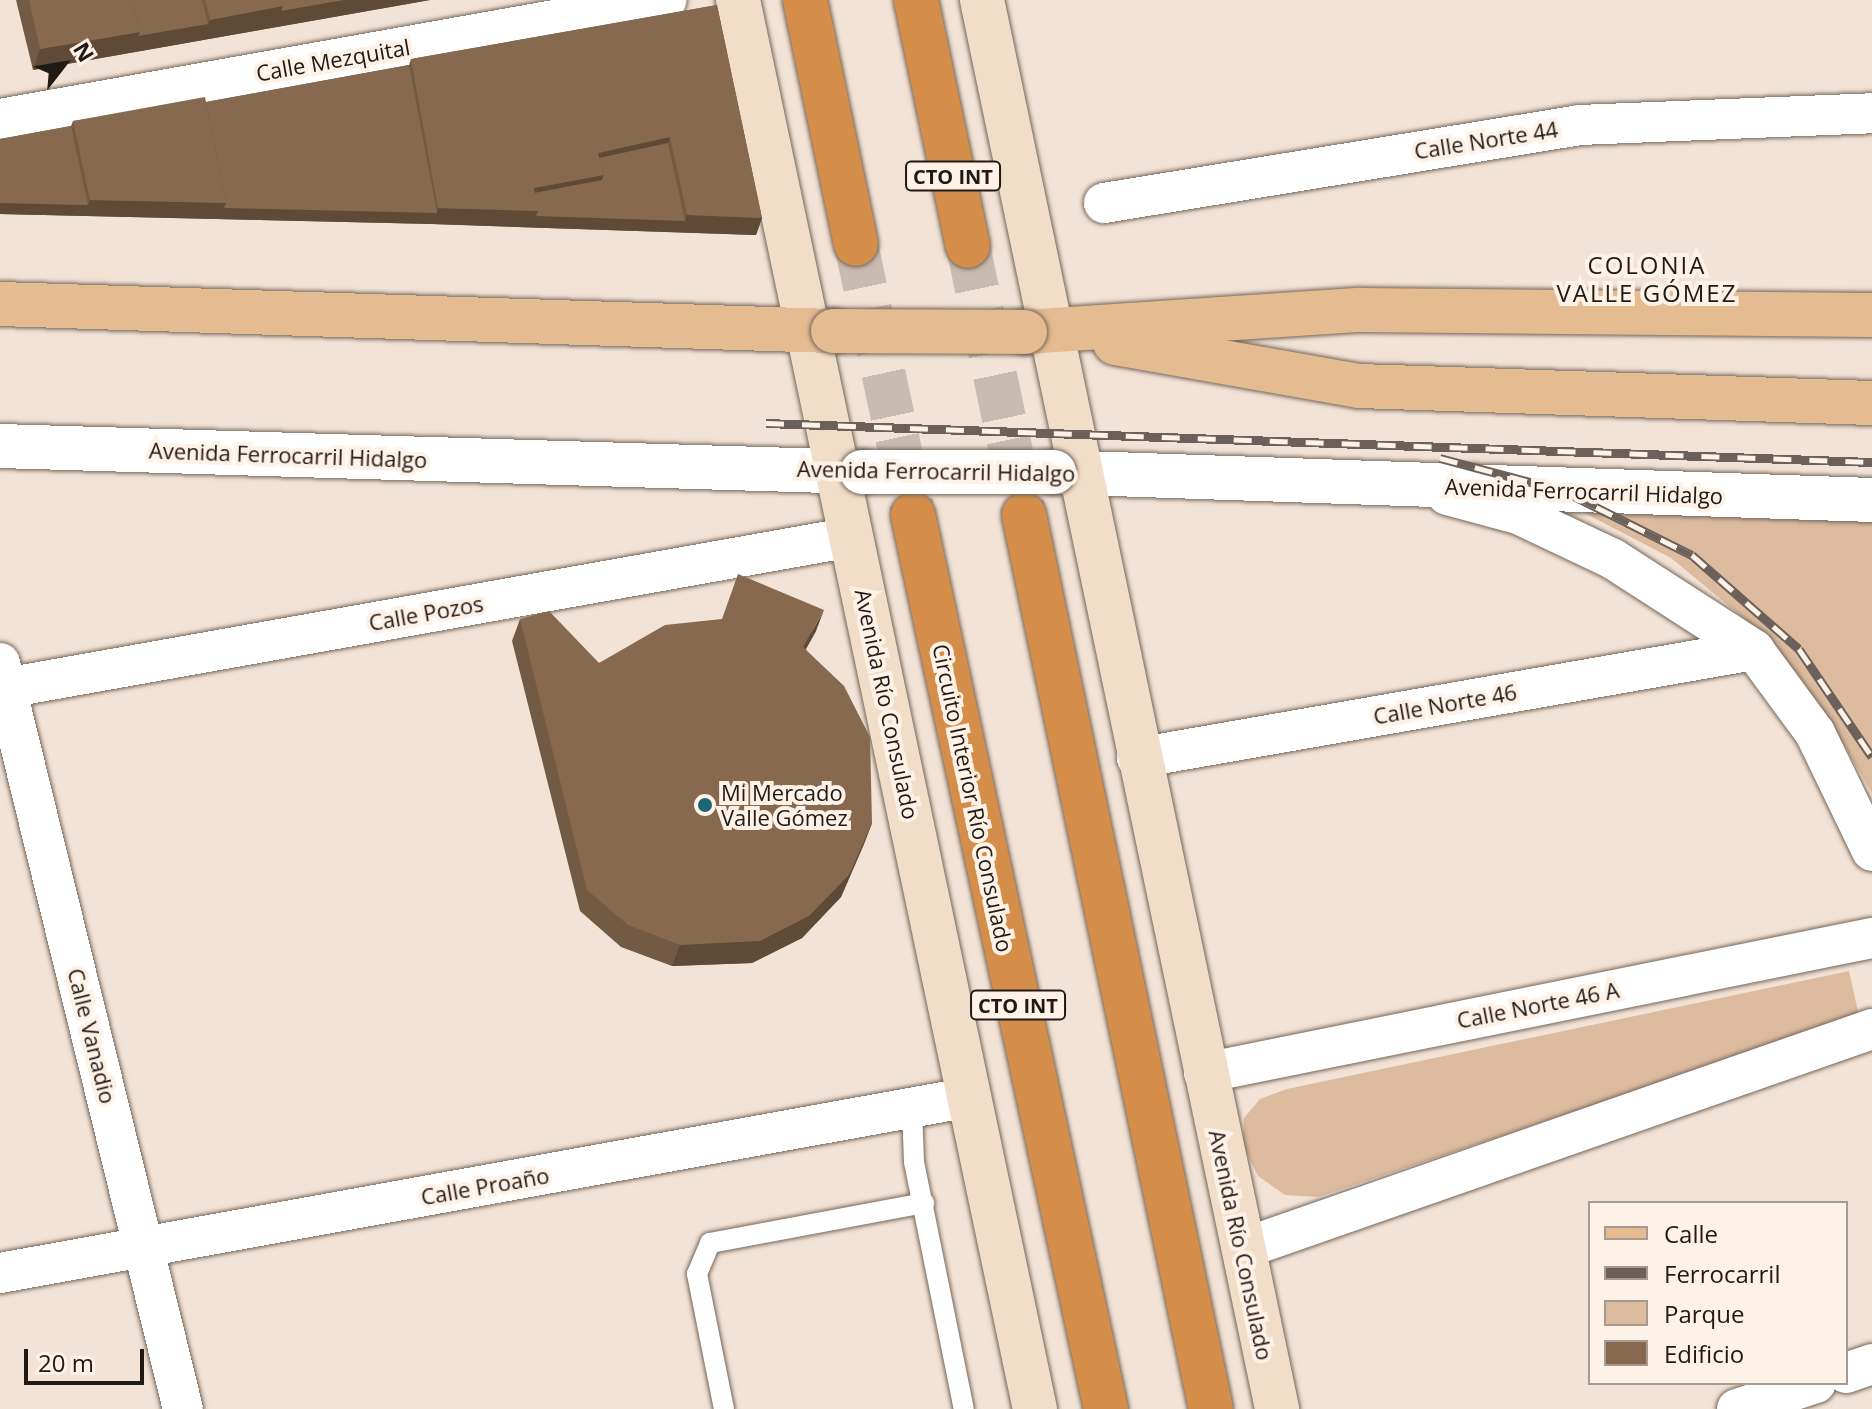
<!DOCTYPE html>
<html>
<head>
<meta charset="utf-8">
<style>
	body { margin:0 }
	#map { position:relative; width:1872px; height:1409px; overflow:hidden; background:#f3e3d6; font-family:"Open Sans",sans-serif }
	div>[style] { position:absolute }
	.green>* { inset:0; background:#dcbb9f }
	.motorway-tunnel>* { height:44px; margin-top:-22px; transform-origin:0; background:repeating-linear-gradient(90deg,#c9bbb0 0 44px,transparent 0 66px) }
	.roads { filter:drop-shadow(0 0 2px #74665a) drop-shadow(0 0 2px #74665a) }
	.service>* { height:20px; margin:-10px; padding:0 10px; transform-origin:10px; border-radius:10px; background:#fff }
	.minor>* { height:40px; margin:-20px; padding:0 20px; transform-origin:20px; border-radius:20px; background:#fff }
	.tertiary>* { height:44px; margin:-22px; padding:0 22px; transform-origin:22px; border-radius:22px; background:#fff }
	.secondary>* { height:44px; margin:-22px; padding:0 22px; transform-origin:22px; border-radius:22px; background:#f2ddc9 }
	.primary>* { height:44px; margin:-22px; padding:0 22px; transform-origin:22px; border-radius:22px; background:#e5bb92 }
	.motorway>* { height:44px; margin:-22px; padding:0 22px; transform-origin:22px; border-radius:22px; background:#d48e4a }
	.rail>* { height:9px; margin-top:-4.5px; transform-origin:0; background:repeating-linear-gradient(90deg,#fef1e6 0 18px,#6b615a 0 36px); box-sizing:border-box; border-block:2px solid #6b615a }
	.bridges { filter:drop-shadow(0 0 2px #74665a) drop-shadow(0 0 2px #74665a) }
	.tertiary-bridge>* { height:44px; margin:-22px; padding:0 22px; transform-origin:22px; border-radius:22px; background:#fff }
	.primary-bridge>* { height:44px; margin:-22px; padding:0 22px; transform-origin:22px; border-radius:22px; background:#e5bb92 }
	.wall>* { inset:0; background:#735a44 }
	.shaded-wall>* { inset:0; background:#5e4a37 }
	.building>* { inset:0; background:#86694f }
	.dots>* { width:22px; height:22px; translate:-50% -50%; box-sizing:border-box; border:4px solid #fef1e6; border-radius:50% }
	span { translate:-50% -50%; white-space:nowrap; text-align:center; line-height:1.15; -webkit-text-stroke:8px #fef1e6; paint-order:stroke }
	.shield-label span { padding:2px 6px; background:#fef1e6; border:2px solid; border-radius:6px; -webkit-text-stroke-width:0 }
	.shield-label { font-size:20px; color:#201a16; font-weight:700 }
	.street-label { font-size:22px; color:#201a16 }
	.poi-label { font-size:22px; color:#201a16 }
	.left { translate:0 -50%; text-align:left }
	.neighbourhood-label { font-size:24px; color:#201a16; letter-spacing:2px }
	.legend { position:absolute; left:1588px; top:1201px; width:260px; height:184px; box-sizing:border-box; background:#fef1e6; border:2px solid #a59b93; margin:0; padding:10px 14px; list-style:none; font-size:24px; color:#201a16 }
	.legend li { display:flex; align-items:center; gap:16px; height:40px }
	.legend b { width:40px; border:2px solid #a59b93 }
	.north { position:absolute; left:24px; top:24px; width:80px; height:80px; -webkit-text-stroke:6px #fef1e6; paint-order:stroke; rotate:59deg; font-size:22px; font-weight:700; line-height:32px; text-align:center; color:#201a16 }
	.north::after { content:''; display:block; margin:auto; width:28px; height:36px; background:#201a16; clip-path:polygon(50% 0,100% 100%,50% 72%,0 100%) }
	.scale { position:absolute; left:24px; top:1349px; width:120px; height:36px; box-sizing:border-box; border:4px solid #201a16; border-top:0; padding-left:10px; font-size:24px; line-height:28px; white-space:nowrap; color:#201a16; -webkit-text-stroke:6px #fef1e6; paint-order:stroke }
</style>
</head>
<body>
<div id="map">
	<div class="green">
		<i style="clip-path:polygon(1575px 508px,1872px 519px,1872px 793px,1826px 714px,1769px 639px,1671px 558px)"></i>
		<i style="clip-path:polygon(1849px 971px,1859px 1016px,1318px 1197px,1285px 1195px,1258px 1176px,1243px 1145px,1244px 1118px,1260px 1099px,1287px 1089px)"></i>
	</div>
	<div class="motorway-tunnel">
		<i style="left:856px;top:244px;width:269px;rotate:78deg"></i>
		<i style="left:968px;top:246px;width:269px;rotate:78.2deg"></i>
	</div>
	<div class="roads">
		<div class="service">
			<i style="left:912px;top:1109px;width:53px;rotate:87.8deg"></i>
			<i style="left:914px;top:1162px;width:252px;rotate:78.6deg"></i>
			<i style="left:724px;top:1409px;width:138px;rotate:-101.3deg"></i>
			<i style="left:697px;top:1274px;width:34px;rotate:-67deg"></i>
			<i style="left:710px;top:1243px;width:218px;rotate:-10.6deg"></i>
		</div>
		<div class="minor">
			<i style="left:0;top:119px;width:677px;rotate:-10.13deg"></i>
			<i style="left:1104px;top:203px;width:481px;rotate:-9.3deg"></i>
			<i style="left:1579px;top:125px;width:293px;rotate:-2.3deg"></i>
			<i style="left:1447px;top:495px;width:73px;rotate:15deg"></i>
			<i style="left:1518px;top:514px;width:105px;rotate:25.3deg"></i>
			<i style="left:1613px;top:559px;width:168px;rotate:32.8deg"></i>
			<i style="left:1754px;top:650px;width:103px;rotate:53.7deg"></i>
			<i style="left:1815px;top:733px;width:131px;rotate:64.2deg"></i>
			<i style="left:0;top:663px;width:768px;rotate:76.22deg"></i>
			<i style="left:0;top:689px;width:865px;rotate:-10.12deg"></i>
			<i style="left:1137px;top:758px;width:626px;rotate:-9.93deg"></i>
			<i style="left:1204px;top:1073px;width:682px;rotate:-11.43deg"></i>
			<i style="left:1242px;top:1249px;width:667px;rotate:-19.25deg"></i>
			<i style="left:0;top:1273px;width:986px;rotate:-10.28deg"></i>
			<i style="left:1846px;top:1373px;width:28px;rotate:-19deg"></i>
			<i style="left:1737px;top:1409px;width:83px;rotate:-18.2deg"></i>
		</div>
		<div class="tertiary">
			<i style="left:0;top:446px;width:862px;rotate:1.73deg"></i>
			<i style="left:1054px;top:472px;width:818px;rotate:1.96deg"></i>
		</div>
		<div class="secondary">
			<i style="left:738px;top:0;width:1440px;rotate:78.1deg"></i>
			<i style="left:982px;top:0;width:1440px;rotate:78.17deg"></i>
		</div>
		<div class="primary">
			<i style="left:0;top:304px;width:833px;rotate:1.86deg"></i>
			<i style="left:1025px;top:332px;width:336px;rotate:-3.8deg"></i>
			<i style="left:1360px;top:310px;width:512px;rotate:0.56deg"></i>
			<i style="left:1115px;top:343px;width:248px;rotate:10deg"></i>
			<i style="left:1359px;top:386px;width:513px;rotate:1.9deg"></i>
		</div>
		<div class="motorway">
			<i style="left:805px;top:0;width:249px;rotate:78.2deg"></i>
			<i style="left:916px;top:0;width:251px;rotate:78.1deg"></i>
			<i style="left:913px;top:515px;width:915px;rotate:77.82deg"></i>
			<i style="left:1024px;top:515px;width:913px;rotate:78.19deg"></i>
		</div>
	</div>
	<div class="rail">
		<i style="left:766px;top:423px;width:1107px;rotate:2.02deg"></i>
		<i style="left:1440px;top:458px;width:128px;rotate:14.9deg"></i>
		<i style="left:1564px;top:491px;width:143px;rotate:26.6deg"></i>
		<i style="left:1692px;top:555px;width:142px;rotate:41.3deg"></i>
		<i style="left:1799px;top:649px;width:130px;rotate:55.9deg"></i>
	</div>
	<div class="bridges">
		<div class="tertiary-bridge">
			<i style="left:862px;top:472px;width:192px"></i>
		</div>
		<div class="primary-bridge">
			<i style="left:833px;top:331px;width:192px;rotate:0.3deg"></i>
		</div>
	</div>
	<div class="wall">
		<i style="clip-path:polygon(16px 0,430px 0,33px 70px)"></i>
		<i style="clip-path:polygon(717px 5px,762px 218px,756px 235px,432px 224px,0 214px,0 139px,71px 126px,73px 121px,206px 102px,409px 65px,411px 59px)"></i>
		<i style="clip-path:polygon(520px 619px,599px 663px,816px 631px,806px 649px,872px 823px,864px 844px,841px 897px,802px 938px,752px 963px,672px 966px,621px 947px,580px 911px,512px 641px)"></i>
	</div>
	<div class="shaded-wall">
		<i style="clip-path:polygon(344px 0,430px 0,33px 70px,40px 49px,140px 32px,208px 24px,210px 20px,283px 6px)"></i>
		<i style="clip-path:polygon(670px 137px,664px 154px,599px 169px,598px 153px)"></i>
		<i style="clip-path:polygon(604px 175px,597px 192px,534px 203px,534px 188px)"></i>
		<i style="clip-path:polygon(90px 200px,226px 203px,437px 213px,432px 224px,0 214px,0 203px,88px 205px)"></i>
		<i style="clip-path:polygon(438px 208px,538px 211px,685px 221px,687px 215px,762px 218px,756px 235px,432px 224px)"></i>
		<i style="clip-path:polygon(824px 610px,816px 631px,795px 668px,803px 647px)"></i>
		<i style="clip-path:polygon(872px 823px,864px 844px,841px 897px,802px 938px,752px 963px,672px 966px,680px 945px)"></i>
	</div>
	<div class="building">
		<i style="clip-path:polygon(29px 0,132px 0,140px 32px,40px 49px)"></i>
		<i style="clip-path:polygon(132px 0,202px 0,208px 24px,138px 36px,140px 32px)"></i>
		<i style="clip-path:polygon(205px 0,281px 0,283px 6px,210px 20px)"></i>
		<i style="clip-path:polygon(281px 0,344px 0,281px 11px,283px 6px)"></i>
		<i style="clip-path:polygon(717px 5px,762px 218px,687px 215px,670px 137px,598px 153px,604px 175px,534px 188px,538px 211px,438px 208px,411px 59px)"></i>
		<i style="clip-path:polygon(409px 65px,437px 213px,224px 208px,226px 203px,206px 102px)"></i>
		<i style="clip-path:polygon(205px 97px,226px 203px,90px 200px,73px 121px)"></i>
		<i style="clip-path:polygon(71px 126px,88px 205px,0 203px,0 139px)"></i>
		<i style="clip-path:polygon(668px 143px,685px 221px,536px 216px,538px 211px,534px 193px,602px 180px,604px 175px,599px 158px)"></i>
		<i style="clip-path:polygon(738px 574px,824px 610px,803px 647px,844px 686px,870px 737px,872px 823px,849px 875px,809px 916px,760px 941px,680px 945px,628px 925px,587px 890px,520px 619px,549px 611px,599px 663px,665px 625px,722px 619px)"></i>
	</div>
	<div class="dots">
		<i style="left:705px;top:805px;background:#1e6674"></i>
	</div>
	<div class="shield-label">
		<span style="left:953px;top:176px">CTO INT</span>
		<span style="left:1018px;top:1005px">CTO INT</span>
	</div>
	<div class="street-label">
		<span style="left:333px;top:60px;rotate:-10deg">Calle Mezquital</span>
		<span style="left:1486px;top:140px;rotate:-9deg">Calle Norte 44</span>
		<span style="left:288px;top:455px;rotate:2deg">Avenida Ferrocarril Hidalgo</span>
		<span style="left:936px;top:471px;rotate:1deg">Avenida Ferrocarril Hidalgo</span>
		<span style="left:1584px;top:491px;rotate:2deg">Avenida Ferrocarril Hidalgo</span>
		<span style="left:426px;top:613px;rotate:-10deg">Calle Pozos</span>
		<span style="left:887px;top:704px;rotate:78deg">Avenida Río Consulado</span>
		<span style="left:1445px;top:704px;rotate:-10deg">Calle Norte 46</span>
		<span style="left:973px;top:798px;rotate:78deg">Circuito Interior Río Consulado</span>
		<span style="left:1538px;top:1005px;rotate:-11deg">Calle Norte 46 A</span>
		<span style="left:92px;top:1036px;rotate:76deg">Calle Vanadio</span>
		<span style="left:485px;top:1186px;rotate:-10deg">Calle Proaño</span>
		<span style="left:1241px;top:1245px;rotate:78deg">Avenida Río Consulado</span>
	</div>
	<div class="poi-label">
		<span class="left" style="left:721px;top:805px">Mi Mercado<br>Valle Gómez</span>
	</div>
	<div class="neighbourhood-label">
		<span style="left:1647px;top:279px">COLONIA<br>VALLE GÓMEZ</span>
	</div>
	<ul class="legend">
	<li><b style="height:10px;background:#e5bb92"></b>Calle</li>
	<li><b style="height:10px;background:#6b615a"></b>Ferrocarril</li>
	<li><b style="height:22px;background:#dcbb9f"></b>Parque</li>
	<li><b style="height:22px;background:#86694f"></b>Edificio</li>
	</ul>
	<div class="north">N</div>
	<div class="scale">20 m</div>
</div>
</body>
</html>
